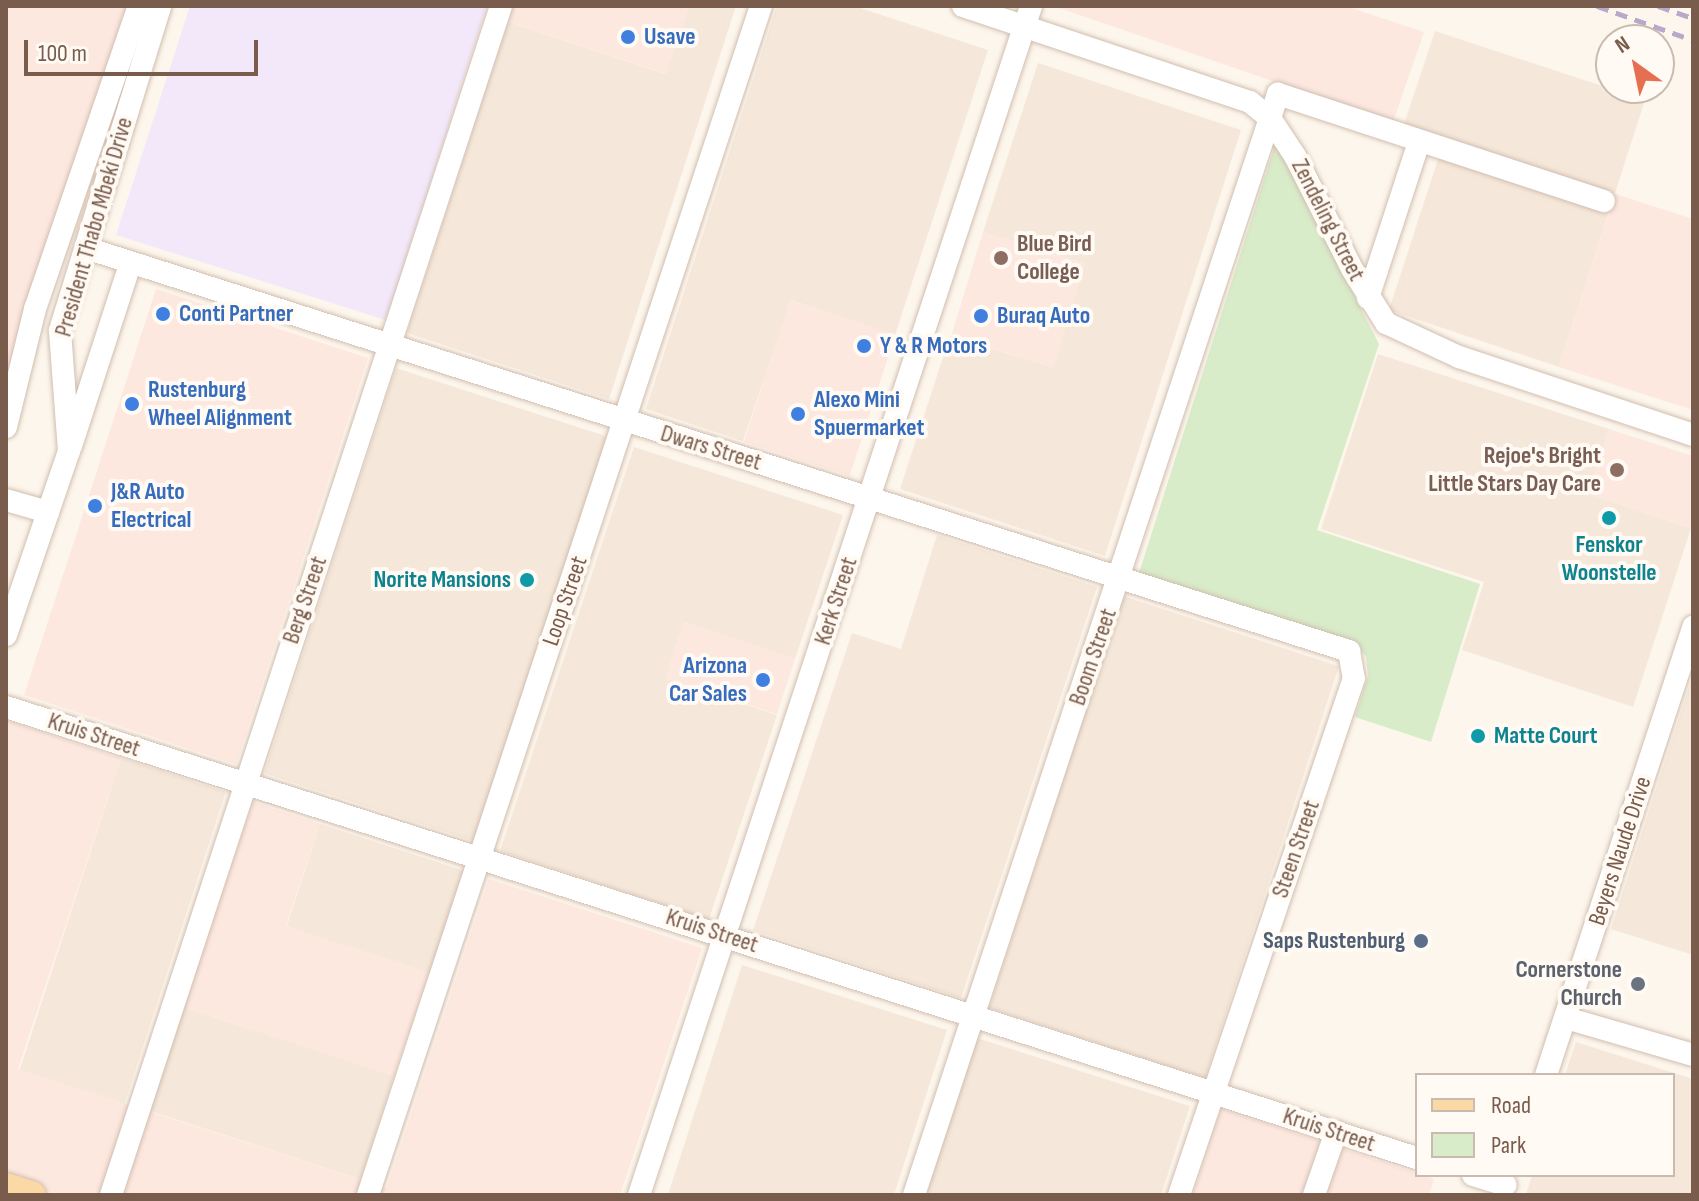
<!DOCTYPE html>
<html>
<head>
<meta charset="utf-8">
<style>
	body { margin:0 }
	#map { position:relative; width:1699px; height:1201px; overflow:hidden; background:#fdf6ec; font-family:"Sofia Sans Condensed",sans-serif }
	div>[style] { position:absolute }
	.residential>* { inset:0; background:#f5e8da; transform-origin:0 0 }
	.commercial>* { inset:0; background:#fde8e0; transform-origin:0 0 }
	.education>* { inset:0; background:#f3e8fa }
	.green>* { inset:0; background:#d8ecc9 }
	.roads { filter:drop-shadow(0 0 2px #d1beb0) drop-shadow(0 0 2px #d1beb0) }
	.minor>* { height:22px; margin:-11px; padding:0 11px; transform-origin:11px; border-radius:11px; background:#fff }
	.major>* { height:26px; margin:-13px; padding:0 13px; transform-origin:13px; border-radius:13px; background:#fbd9a5 }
	.rail>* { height:5px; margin-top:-2.5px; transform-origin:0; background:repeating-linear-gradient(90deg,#b9a8c9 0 12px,transparent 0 20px) }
	.dots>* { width:22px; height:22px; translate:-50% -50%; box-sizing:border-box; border:4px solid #fffaf3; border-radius:50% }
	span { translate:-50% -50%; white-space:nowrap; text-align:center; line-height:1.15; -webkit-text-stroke:8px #fffaf3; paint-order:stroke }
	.shop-label { font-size:24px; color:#366cbe; font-weight:700 }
	.left { translate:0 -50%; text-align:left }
	.right { translate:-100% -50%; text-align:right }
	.street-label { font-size:24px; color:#7a5c4d }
	.education-label { font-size:24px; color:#785e54; font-weight:700 }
	.culture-label { font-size:24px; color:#0d838f; font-weight:700 }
	.service-label { font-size:24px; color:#4e5e75; font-weight:700 }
	.worship-label { font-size:24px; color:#5b616d; font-weight:700 }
	.frame { position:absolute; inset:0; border:8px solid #7a5c4d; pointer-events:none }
	.legend { position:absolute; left:1415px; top:1073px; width:260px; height:104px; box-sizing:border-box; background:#fffaf3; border:2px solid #cabbb1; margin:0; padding:10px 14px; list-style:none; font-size:24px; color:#7a5c4d }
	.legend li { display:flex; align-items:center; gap:16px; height:40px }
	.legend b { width:40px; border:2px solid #cabbb1 }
	.north { position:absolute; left:1595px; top:24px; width:80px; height:80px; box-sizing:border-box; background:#fffaf3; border:2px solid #cabbb1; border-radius:50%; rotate:327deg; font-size:22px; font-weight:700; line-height:32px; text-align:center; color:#7a5c4d }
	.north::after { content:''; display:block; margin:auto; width:28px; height:36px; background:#e76f51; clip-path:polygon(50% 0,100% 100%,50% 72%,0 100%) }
	.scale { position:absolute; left:24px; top:40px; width:234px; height:36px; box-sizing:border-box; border:4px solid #7a5c4d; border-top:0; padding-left:10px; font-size:24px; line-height:28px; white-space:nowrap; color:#7a5c4d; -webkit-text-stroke:6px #fffaf3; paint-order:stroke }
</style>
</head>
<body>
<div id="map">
	<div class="residential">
		<i style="clip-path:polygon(689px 6px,736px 6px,609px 399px,407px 333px,508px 22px,665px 74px)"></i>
		<i style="clip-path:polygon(777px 6px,854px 6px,988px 50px,895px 335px,791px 300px,743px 441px,646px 409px)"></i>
		<i style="clip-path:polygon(1435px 31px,1645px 100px,1559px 367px,1389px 310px,1443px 144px,1402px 130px)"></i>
		<i style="clip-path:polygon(1038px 63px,1241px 130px,1105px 556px,900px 489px,950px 336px,1052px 367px,1084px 264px,983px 232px)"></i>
		<i style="clip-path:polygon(1378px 354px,1609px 429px,1588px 494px,1691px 528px,1633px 707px,1462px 650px,1484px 582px,1321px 529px)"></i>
		<i style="left:396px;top:368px;width:222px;height:426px;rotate:18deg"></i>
		<i style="clip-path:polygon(634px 447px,843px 515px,795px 659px,684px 622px,666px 678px,777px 715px,709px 919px,500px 851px)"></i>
		<i style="clip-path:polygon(937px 535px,1097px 587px,961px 998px,753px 930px,852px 633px,901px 649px)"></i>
		<i style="left:1123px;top:596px;width:227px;height:433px;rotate:18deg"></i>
		<i style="clip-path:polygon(1693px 675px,1693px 955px,1611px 929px)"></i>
		<i style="left:121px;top:758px;width:110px;height:328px;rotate:18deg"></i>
		<i style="left:320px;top:824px;width:151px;height:108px;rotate:18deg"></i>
		<i style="clip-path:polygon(742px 965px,947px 1030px,894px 1195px,668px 1195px)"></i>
		<i style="left:183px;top:1007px;width:222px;height:109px;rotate:18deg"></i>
		<i style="clip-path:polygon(977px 1038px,1190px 1106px,1161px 1195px,926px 1195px)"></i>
		<i style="clip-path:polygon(1576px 1042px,1693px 1079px,1693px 1195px,1526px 1195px,1532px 1175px,1673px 1175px,1673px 1075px,1565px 1075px)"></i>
	</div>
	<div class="commercial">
		<i style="clip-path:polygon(6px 6px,132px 6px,6px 386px)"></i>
		<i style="clip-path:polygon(513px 6px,689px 6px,666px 74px,508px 22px)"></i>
		<i style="clip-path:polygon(1053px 6px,1345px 6px,1424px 32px,1393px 122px)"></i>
		<i style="clip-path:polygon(1615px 194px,1693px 219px,1693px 410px,1559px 367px)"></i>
		<i style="left:983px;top:232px;width:107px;height:109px;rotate:17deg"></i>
		<i style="left:156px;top:289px;width:223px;height:427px;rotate:18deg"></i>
		<i style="left:790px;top:300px;width:111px;height:149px;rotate:18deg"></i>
		<i style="clip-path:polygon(1609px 429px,1693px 456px,1691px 528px,1587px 494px)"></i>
		<i style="left:684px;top:622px;width:117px;height:59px;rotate:18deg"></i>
		<i style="clip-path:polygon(8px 721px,121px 758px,18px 1069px,387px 1188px,489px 879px,702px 948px,620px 1195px,6px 1195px)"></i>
		<i style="clip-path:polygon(253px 802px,320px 824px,286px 926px,429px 973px,394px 1076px,183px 1007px)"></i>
		<i style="clip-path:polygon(1221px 1109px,1434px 1179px,1429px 1195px,1193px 1195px)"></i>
	</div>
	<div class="education">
		<i style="clip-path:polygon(190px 6px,487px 6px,386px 320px,116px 235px)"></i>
	</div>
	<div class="green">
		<i style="clip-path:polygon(1276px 142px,1379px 344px,1317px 530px,1480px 584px,1431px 742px,1355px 717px,1368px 676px,1366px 657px,1356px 643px,1139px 573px)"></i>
	</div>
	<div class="roads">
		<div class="minor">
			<i style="left:963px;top:6px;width:303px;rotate:18.5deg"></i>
			<i style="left:1250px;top:102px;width:26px;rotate:39deg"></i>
			<i style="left:1270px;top:118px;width:45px;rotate:56.7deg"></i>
			<i style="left:1295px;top:156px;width:127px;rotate:63.2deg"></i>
			<i style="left:1352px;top:269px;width:64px;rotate:57.8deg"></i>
			<i style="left:1386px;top:323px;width:81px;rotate:25deg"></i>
			<i style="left:1459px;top:357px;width:247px;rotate:18.4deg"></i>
			<i style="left:86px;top:248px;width:1326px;rotate:17.7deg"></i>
			<i style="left:1349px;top:651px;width:27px;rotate:80deg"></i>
			<i style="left:1354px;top:678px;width:546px;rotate:108.7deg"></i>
			<i style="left:1368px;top:298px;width:164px;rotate:-71.9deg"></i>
			<i style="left:6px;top:427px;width:122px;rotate:-76.2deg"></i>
			<i style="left:35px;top:309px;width:320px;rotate:-71.1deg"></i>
			<i style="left:71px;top:446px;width:191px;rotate:-72deg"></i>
			<i style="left:6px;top:500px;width:44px;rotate:15.9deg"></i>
			<i style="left:6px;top:635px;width:194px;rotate:-71.1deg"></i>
			<i style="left:69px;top:451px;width:121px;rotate:-94.3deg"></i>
			<i style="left:60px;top:330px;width:339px;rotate:-72.8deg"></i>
			<i style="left:6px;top:707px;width:1481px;rotate:17.73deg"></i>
			<i style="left:1566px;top:1018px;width:132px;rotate:16.2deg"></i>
			<i style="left:1546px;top:1075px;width:472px;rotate:-71.8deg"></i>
			<i style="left:1473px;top:1175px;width:34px;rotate:17deg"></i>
			<i style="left:111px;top:1195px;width:1251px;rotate:-71.84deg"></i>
			<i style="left:368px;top:1195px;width:1252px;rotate:-71.71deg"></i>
			<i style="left:639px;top:1195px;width:1252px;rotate:-71.75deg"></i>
			<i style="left:914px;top:1195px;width:1160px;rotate:-71.71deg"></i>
			<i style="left:1278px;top:94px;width:343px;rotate:18.2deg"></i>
			<i style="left:1314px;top:1195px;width:67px;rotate:-70.8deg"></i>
		</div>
		<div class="major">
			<i style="left:6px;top:1186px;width:28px;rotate:18deg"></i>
		</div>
	</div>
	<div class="rail">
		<i style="left:1597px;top:6px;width:102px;rotate:19.5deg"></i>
		<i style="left:1658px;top:6px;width:37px;rotate:19deg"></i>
	</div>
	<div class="dots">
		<i style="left:628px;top:37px;background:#3f7fe0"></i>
		<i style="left:1001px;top:258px;background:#8d6e63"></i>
		<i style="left:163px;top:314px;background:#3f7fe0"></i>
		<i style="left:981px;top:316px;background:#3f7fe0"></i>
		<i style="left:864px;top:346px;background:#3f7fe0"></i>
		<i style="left:132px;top:404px;background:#3f7fe0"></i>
		<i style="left:798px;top:414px;background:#3f7fe0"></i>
		<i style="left:1617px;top:470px;background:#8d6e63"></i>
		<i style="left:95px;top:506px;background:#3f7fe0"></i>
		<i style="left:1609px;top:518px;background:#0f9aa8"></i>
		<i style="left:527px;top:580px;background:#0f9aa8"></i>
		<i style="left:763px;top:680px;background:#3f7fe0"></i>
		<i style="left:1478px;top:736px;background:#0f9aa8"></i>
		<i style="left:1421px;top:941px;background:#5c6f8a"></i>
		<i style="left:1638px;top:984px;background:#6b7280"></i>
	</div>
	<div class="shop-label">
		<span class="left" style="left:644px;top:37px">Usave</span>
		<span class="left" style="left:179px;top:314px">Conti Partner</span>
		<span class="left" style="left:997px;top:316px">Buraq Auto</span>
		<span class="left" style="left:880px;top:346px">Y &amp; R Motors</span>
		<span class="left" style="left:148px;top:404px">Rustenburg<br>Wheel Alignment</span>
		<span class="left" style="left:814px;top:414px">Alexo Mini<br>Spuermarket</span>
		<span class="left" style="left:111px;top:506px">J&amp;R Auto<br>Electrical</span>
		<span class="right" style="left:747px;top:680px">Arizona<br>Car Sales</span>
	</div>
	<div class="street-label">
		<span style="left:1328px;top:220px;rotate:63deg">Zendeling Street</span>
		<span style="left:94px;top:227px;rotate:-74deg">President Thabo Mbeki Drive</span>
		<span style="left:711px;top:448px;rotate:17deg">Dwars Street</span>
		<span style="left:305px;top:600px;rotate:-71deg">Berg Street</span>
		<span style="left:565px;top:601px;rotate:-71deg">Loop Street</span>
		<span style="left:836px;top:601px;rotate:-72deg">Kerk Street</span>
		<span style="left:1093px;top:657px;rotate:-71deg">Boom Street</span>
		<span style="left:94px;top:735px;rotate:18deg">Kruis Street</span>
		<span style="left:1296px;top:849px;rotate:-71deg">Steen Street</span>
		<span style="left:1620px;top:851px;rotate:-72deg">Beyers Naude Drive</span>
		<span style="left:712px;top:931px;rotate:18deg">Kruis Street</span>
		<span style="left:1329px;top:1130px;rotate:18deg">Kruis Street</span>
	</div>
	<div class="education-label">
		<span class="left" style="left:1017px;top:258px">Blue Bird<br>College</span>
		<span class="right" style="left:1601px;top:470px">Rejoe's Bright<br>Little Stars Day Care</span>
	</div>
	<div class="culture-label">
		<span style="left:1609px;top:559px">Fenskor<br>Woonstelle</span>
		<span class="right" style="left:511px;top:580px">Norite Mansions</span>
		<span class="left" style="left:1494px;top:736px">Matte Court</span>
	</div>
	<div class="service-label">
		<span class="right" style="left:1405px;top:941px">Saps Rustenburg</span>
	</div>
	<div class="worship-label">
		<span class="right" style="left:1622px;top:984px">Cornerstone<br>Church</span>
	</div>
	<div class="frame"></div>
	<ul class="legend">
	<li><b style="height:10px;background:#fbd9a5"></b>Road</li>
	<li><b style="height:22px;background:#d8ecc9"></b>Park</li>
	</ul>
	<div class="north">N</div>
	<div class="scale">100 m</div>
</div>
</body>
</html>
